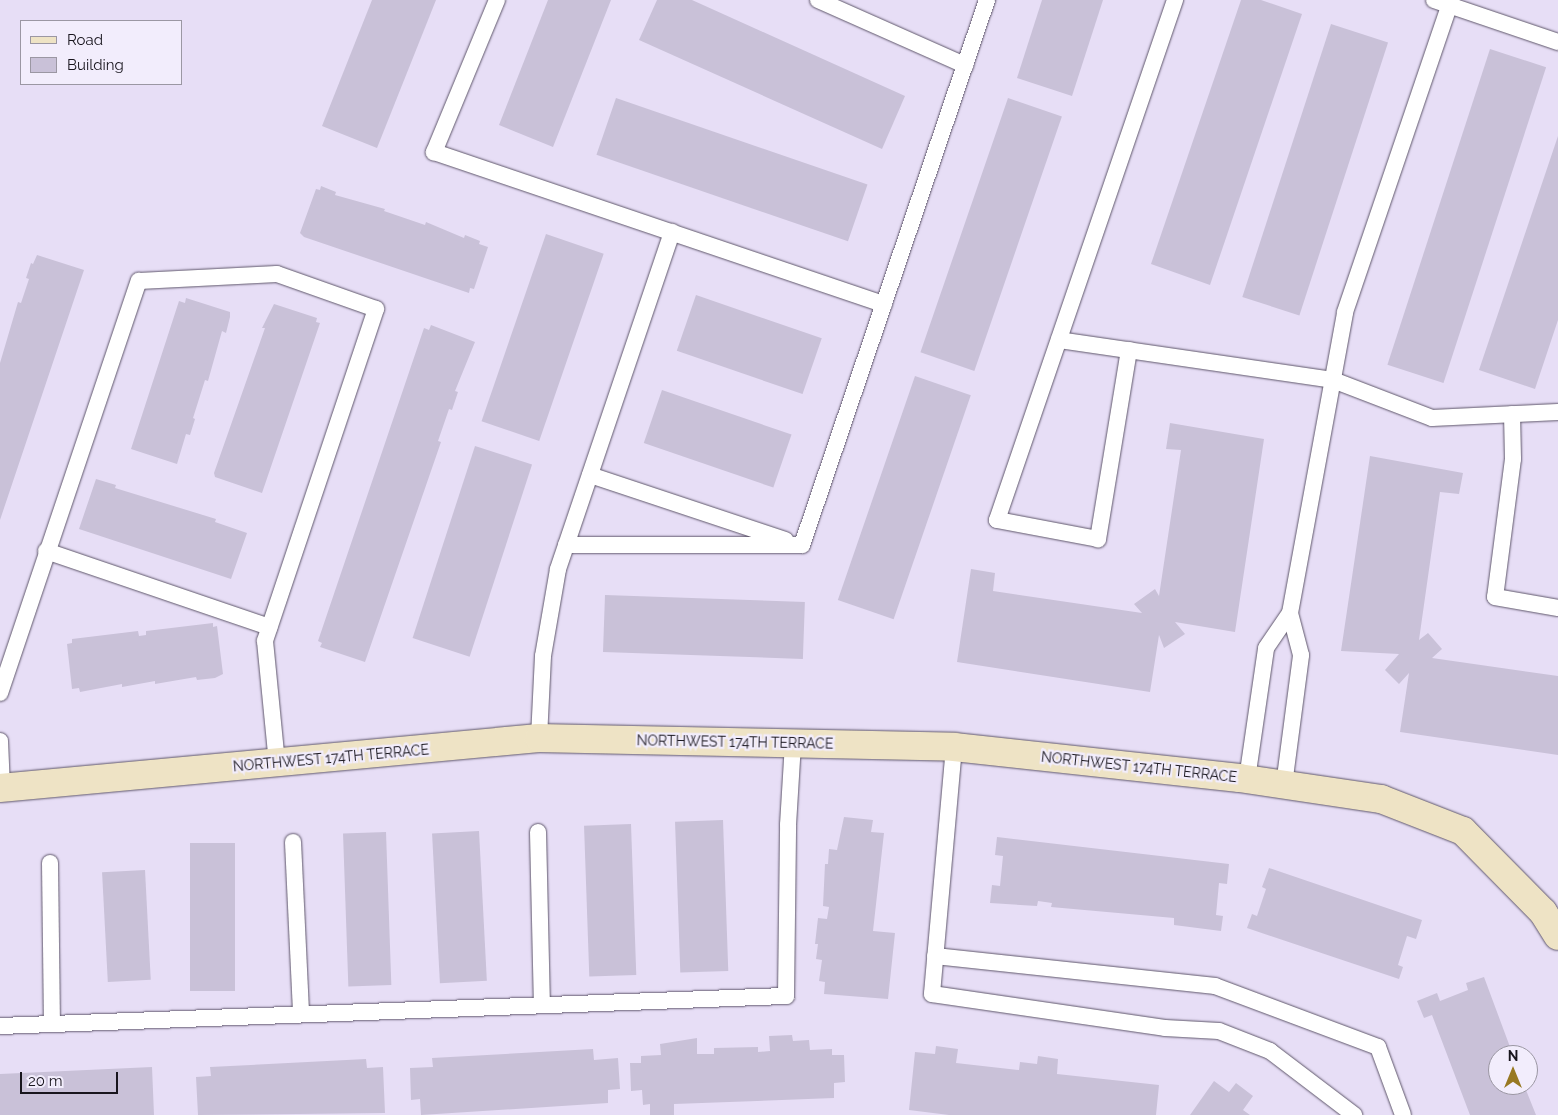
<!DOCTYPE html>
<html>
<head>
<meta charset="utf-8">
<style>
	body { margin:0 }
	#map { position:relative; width:1558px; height:1115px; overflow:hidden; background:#e7def6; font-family:Raleway,sans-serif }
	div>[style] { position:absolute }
	.building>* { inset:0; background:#c9c1d8; transform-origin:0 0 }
	.roads { filter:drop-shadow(0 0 1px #5f576b) drop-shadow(0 0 1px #5f576b) }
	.lane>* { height:16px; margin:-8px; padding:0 8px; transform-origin:8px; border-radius:8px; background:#fff }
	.secondary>* { height:28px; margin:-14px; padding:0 14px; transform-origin:14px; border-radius:14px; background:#eee3c5 }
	span { translate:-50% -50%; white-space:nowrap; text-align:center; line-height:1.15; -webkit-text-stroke:4.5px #f2edfc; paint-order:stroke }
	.street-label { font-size:14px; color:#18151d }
	.legend { position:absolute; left:20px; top:20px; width:162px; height:65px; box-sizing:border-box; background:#f2edfc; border:1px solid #9b97a3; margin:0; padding:6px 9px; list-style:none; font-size:15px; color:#18151d }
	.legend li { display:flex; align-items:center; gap:10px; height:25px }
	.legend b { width:25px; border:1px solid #9b97a3 }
	.north { position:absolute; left:1488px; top:1045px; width:50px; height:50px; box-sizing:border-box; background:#f2edfc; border:1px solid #9b97a3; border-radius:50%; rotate:0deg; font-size:14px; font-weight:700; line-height:20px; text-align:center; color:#18151d }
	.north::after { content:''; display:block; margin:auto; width:18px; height:22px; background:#987922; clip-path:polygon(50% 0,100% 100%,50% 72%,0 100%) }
	.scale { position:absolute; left:20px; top:1072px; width:98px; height:22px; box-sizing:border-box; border:2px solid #18151d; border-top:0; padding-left:6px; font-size:15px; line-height:18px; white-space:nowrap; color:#18151d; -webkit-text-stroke:4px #f2edfc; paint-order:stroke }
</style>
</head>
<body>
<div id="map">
	<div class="building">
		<i style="clip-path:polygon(372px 0,436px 0,377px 148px,322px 126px)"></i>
		<i style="clip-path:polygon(548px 0,611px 0,553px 147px,499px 125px)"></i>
		<i style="clip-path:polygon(657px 0,692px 0,905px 96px,882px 149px,639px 40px)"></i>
		<i style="clip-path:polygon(1042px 0,1103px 0,1072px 96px,1017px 78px)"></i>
		<i style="clip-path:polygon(1241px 0,1261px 0,1302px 14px,1210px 285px,1151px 264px)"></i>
		<i style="left:1331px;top:24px;width:60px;height:287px;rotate:18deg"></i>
		<i style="left:1490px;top:49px;width:59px;height:332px;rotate:18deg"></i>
		<i style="left:616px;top:98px;width:266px;height:60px;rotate:19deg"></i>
		<i style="left:1008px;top:98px;width:57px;height:269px;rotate:19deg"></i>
		<i style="clip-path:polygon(1558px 136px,1558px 320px,1535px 389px,1479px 370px)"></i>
		<i style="clip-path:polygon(321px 186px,336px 192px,335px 195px,385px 209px,384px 211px,425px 225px,426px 222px,464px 238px,465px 235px,480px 241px,479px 244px,488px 247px,474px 289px,470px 288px,469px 293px,304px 237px,300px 233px,316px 189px,320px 190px)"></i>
		<i style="left:546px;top:234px;width:61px;height:198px;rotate:19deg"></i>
		<i style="clip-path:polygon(37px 255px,84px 270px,0 520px,0 363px,18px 302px,21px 303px,29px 279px,26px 278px,31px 263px,33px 264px)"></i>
		<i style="left:696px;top:295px;width:133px;height:59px;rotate:19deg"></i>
		<i style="clip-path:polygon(186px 298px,230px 312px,230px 317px,226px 333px,222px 331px,208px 381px,205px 380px,193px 418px,195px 419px,190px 435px,186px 434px,177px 464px,131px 449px,179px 301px,185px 303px)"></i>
		<i style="clip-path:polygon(274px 304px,317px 318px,316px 322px,320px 323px,262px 493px,215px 477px,214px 473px,265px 328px,262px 328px)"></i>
		<i style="clip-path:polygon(431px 325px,475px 342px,455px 391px,458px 392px,452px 410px,449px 409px,438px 441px,441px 442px,365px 662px,320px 647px,322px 643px,318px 641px,424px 328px,429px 330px)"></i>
		<i style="left:915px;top:376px;width:59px;height:237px;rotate:19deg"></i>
		<i style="left:662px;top:390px;width:137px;height:56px;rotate:19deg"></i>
		<i style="clip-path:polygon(1170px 423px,1264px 439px,1235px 632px,1175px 622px,1185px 634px,1164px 648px,1159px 635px,1150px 692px,957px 662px,971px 569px,995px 573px,993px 591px,1142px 613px,1134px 604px,1155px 589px,1159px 596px,1181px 450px,1166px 449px)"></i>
		<i style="left:475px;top:446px;width:60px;height:202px;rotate:18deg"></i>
		<i style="clip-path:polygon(1370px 456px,1463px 473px,1459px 494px,1440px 492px,1419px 640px,1428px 633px,1442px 649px,1432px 658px,1558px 676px,1558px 755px,1400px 732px,1409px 673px,1399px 684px,1385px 670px,1399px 654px,1341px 651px)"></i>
		<i style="clip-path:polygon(96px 479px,116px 485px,115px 488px,216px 519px,215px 522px,247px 533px,231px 579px,79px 529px)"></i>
		<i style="left:605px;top:595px;width:200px;height:57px;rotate:2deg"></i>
		<i style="clip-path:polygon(213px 623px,213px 627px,217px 626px,223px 674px,215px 678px,197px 680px,196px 677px,155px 684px,155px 681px,122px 687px,122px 684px,80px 692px,79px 688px,72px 689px,67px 644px,72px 643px,72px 639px,138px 631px,139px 636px,146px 635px,146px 631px)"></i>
		<i style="clip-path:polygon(844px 817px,873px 820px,871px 832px,884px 833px,873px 931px,895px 933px,888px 999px,824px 994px,825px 982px,819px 981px,822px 960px,816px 959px,818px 944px,815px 944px,818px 918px,827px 919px,829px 907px,823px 906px,825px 864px,828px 864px,829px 849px,837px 850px)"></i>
		<i style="left:723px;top:820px;width:151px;height:48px;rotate:88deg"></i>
		<i style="left:631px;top:824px;width:151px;height:47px;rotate:88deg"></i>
		<i style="left:479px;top:831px;width:150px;height:47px;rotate:87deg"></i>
		<i style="left:386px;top:832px;width:153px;height:43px;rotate:88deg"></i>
		<i style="clip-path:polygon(997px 837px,1229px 864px,1227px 884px,1219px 883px,1216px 915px,1223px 916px,1221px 931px,1174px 925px,1174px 918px,1051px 907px,1052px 903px,1038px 901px,1037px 906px,990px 903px,992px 885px,1000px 886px,1003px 856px,995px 855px)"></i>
		<i style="left:190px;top:843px;width:45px;height:148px"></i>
		<i style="clip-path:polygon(1269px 868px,1422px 920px,1416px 939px,1407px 936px,1398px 965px,1403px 967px,1399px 979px,1247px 928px,1252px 914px,1257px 916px,1266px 889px,1262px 887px)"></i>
		<i style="left:145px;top:870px;width:110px;height:43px;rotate:87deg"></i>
		<i style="clip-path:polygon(1484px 977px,1513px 1055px,1498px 1055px,1498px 1085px,1524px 1085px,1536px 1115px,1470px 1115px,1432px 1015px,1424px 1018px,1417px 1001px,1437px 993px,1440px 1001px,1468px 990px,1466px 983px)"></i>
		<i style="clip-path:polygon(792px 1035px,793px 1041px,809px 1040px,810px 1050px,832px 1049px,832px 1055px,844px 1055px,845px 1082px,834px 1083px,834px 1098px,674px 1104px,674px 1115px,650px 1115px,650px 1104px,643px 1105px,642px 1090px,631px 1091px,630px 1063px,641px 1063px,641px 1056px,661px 1055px,660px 1044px,697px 1038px,697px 1054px,714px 1054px,714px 1048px,758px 1047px,758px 1052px,770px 1051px,769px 1036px)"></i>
		<i style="clip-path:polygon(936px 1046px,958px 1049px,956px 1063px,1019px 1070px,1020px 1062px,1037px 1064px,1038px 1056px,1058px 1059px,1057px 1074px,1159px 1085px,1156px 1115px,949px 1115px,909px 1110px,915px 1052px,935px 1054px)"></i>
		<i style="clip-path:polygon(593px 1049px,594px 1060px,618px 1058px,620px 1089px,608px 1090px,608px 1103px,421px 1115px,420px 1099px,411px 1100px,410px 1068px,433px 1067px,432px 1058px)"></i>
		<i style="clip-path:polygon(366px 1059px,367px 1068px,383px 1067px,385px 1113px,198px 1115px,196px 1077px,211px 1076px,210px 1067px)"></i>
		<i style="clip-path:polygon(152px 1067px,154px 1115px,0 1115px,0 1074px)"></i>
		<i style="clip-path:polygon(1214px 1081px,1229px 1092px,1236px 1083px,1253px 1096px,1243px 1110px,1250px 1115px,1190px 1115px)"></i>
	</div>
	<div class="roads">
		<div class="lane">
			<i style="left:497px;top:0;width:165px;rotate:112.5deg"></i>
			<i style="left:434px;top:152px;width:475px;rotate:18.7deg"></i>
			<i style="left:818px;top:0;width:161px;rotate:23.9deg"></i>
			<i style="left:1434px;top:0;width:131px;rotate:18.7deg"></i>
			<i style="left:1059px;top:340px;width:277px;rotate:8.3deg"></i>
			<i style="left:1333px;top:380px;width:106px;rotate:21deg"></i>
			<i style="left:1432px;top:418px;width:126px;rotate:-2.7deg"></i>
			<i style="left:1129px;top:350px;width:192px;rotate:99.3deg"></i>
			<i style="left:1098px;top:539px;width:103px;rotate:-169.3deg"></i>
			<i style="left:997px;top:520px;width:550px;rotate:-71.1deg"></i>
			<i style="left:1512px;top:414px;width:45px;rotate:88.7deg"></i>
			<i style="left:1513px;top:459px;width:139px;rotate:97.4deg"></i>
			<i style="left:1495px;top:597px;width:64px;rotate:9.9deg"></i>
			<i style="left:590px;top:475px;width:206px;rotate:18.4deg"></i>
			<i style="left:566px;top:545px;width:236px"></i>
			<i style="left:802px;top:545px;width:576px;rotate:-71.25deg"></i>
			<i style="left:46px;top:551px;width:236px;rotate:18.8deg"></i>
			<i style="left:0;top:693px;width:435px;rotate:-71.4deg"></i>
			<i style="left:139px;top:281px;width:138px;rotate:-2.9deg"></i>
			<i style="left:277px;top:274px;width:105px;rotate:19.5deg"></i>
			<i style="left:376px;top:309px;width:350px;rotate:108.5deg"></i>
			<i style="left:265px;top:641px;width:123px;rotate:84.4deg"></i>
			<i style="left:539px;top:738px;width:82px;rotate:-87.2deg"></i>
			<i style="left:543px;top:656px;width:88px;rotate:-80.2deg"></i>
			<i style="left:558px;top:569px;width:356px;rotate:-71.3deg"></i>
			<i style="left:0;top:741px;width:47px;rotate:87.6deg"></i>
			<i style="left:954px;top:747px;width:248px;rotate:95.1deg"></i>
			<i style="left:932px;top:994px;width:235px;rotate:8.3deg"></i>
			<i style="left:1165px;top:1028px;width:54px;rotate:3.2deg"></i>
			<i style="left:1219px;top:1031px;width:55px;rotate:21.4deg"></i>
			<i style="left:1270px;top:1051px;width:106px;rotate:37.3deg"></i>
			<i style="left:1247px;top:779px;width:132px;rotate:-81.7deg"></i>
			<i style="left:1266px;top:648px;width:42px;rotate:-55.6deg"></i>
			<i style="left:1290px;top:613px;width:306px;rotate:-79.6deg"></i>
			<i style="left:1345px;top:312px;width:330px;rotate:-71.2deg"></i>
			<i style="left:1284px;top:785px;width:131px;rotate:-82.5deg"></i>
			<i style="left:1301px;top:655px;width:43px;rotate:-104.7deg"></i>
			<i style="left:538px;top:832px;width:173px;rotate:88.7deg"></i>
			<i style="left:293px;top:842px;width:172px;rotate:87.3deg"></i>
			<i style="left:50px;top:863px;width:161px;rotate:89.3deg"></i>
			<i style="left:935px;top:956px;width:282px;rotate:6.1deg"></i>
			<i style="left:1215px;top:986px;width:174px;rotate:20.5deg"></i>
			<i style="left:1378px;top:1047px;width:72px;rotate:69.8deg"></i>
			<i style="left:0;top:1026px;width:787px;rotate:-2.19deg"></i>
			<i style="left:786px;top:996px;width:171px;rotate:-89.3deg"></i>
			<i style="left:788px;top:825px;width:82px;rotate:-86.5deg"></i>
		</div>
		<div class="secondary">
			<i style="left:0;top:788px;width:541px;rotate:-5.3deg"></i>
			<i style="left:539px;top:738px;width:415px;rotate:1.2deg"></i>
			<i style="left:954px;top:747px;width:287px;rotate:6.2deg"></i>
			<i style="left:1239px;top:778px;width:144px;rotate:8.4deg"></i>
			<i style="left:1381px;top:799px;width:88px;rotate:21.3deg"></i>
			<i style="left:1463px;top:831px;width:114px;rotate:45.4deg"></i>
			<i style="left:1543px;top:912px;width:28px;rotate:58deg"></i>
		</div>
	</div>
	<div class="street-label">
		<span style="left:735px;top:742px;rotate:1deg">NORTHWEST 174TH TERRACE</span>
		<span style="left:331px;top:758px;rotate:-5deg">NORTHWEST 174TH TERRACE</span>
		<span style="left:1139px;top:767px;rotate:6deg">NORTHWEST 174TH TERRACE</span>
	</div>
	<ul class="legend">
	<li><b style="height:6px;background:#eee3c5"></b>Road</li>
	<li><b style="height:14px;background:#c9c1d8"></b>Building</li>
	</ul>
	<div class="north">N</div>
	<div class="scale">20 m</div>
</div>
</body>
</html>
